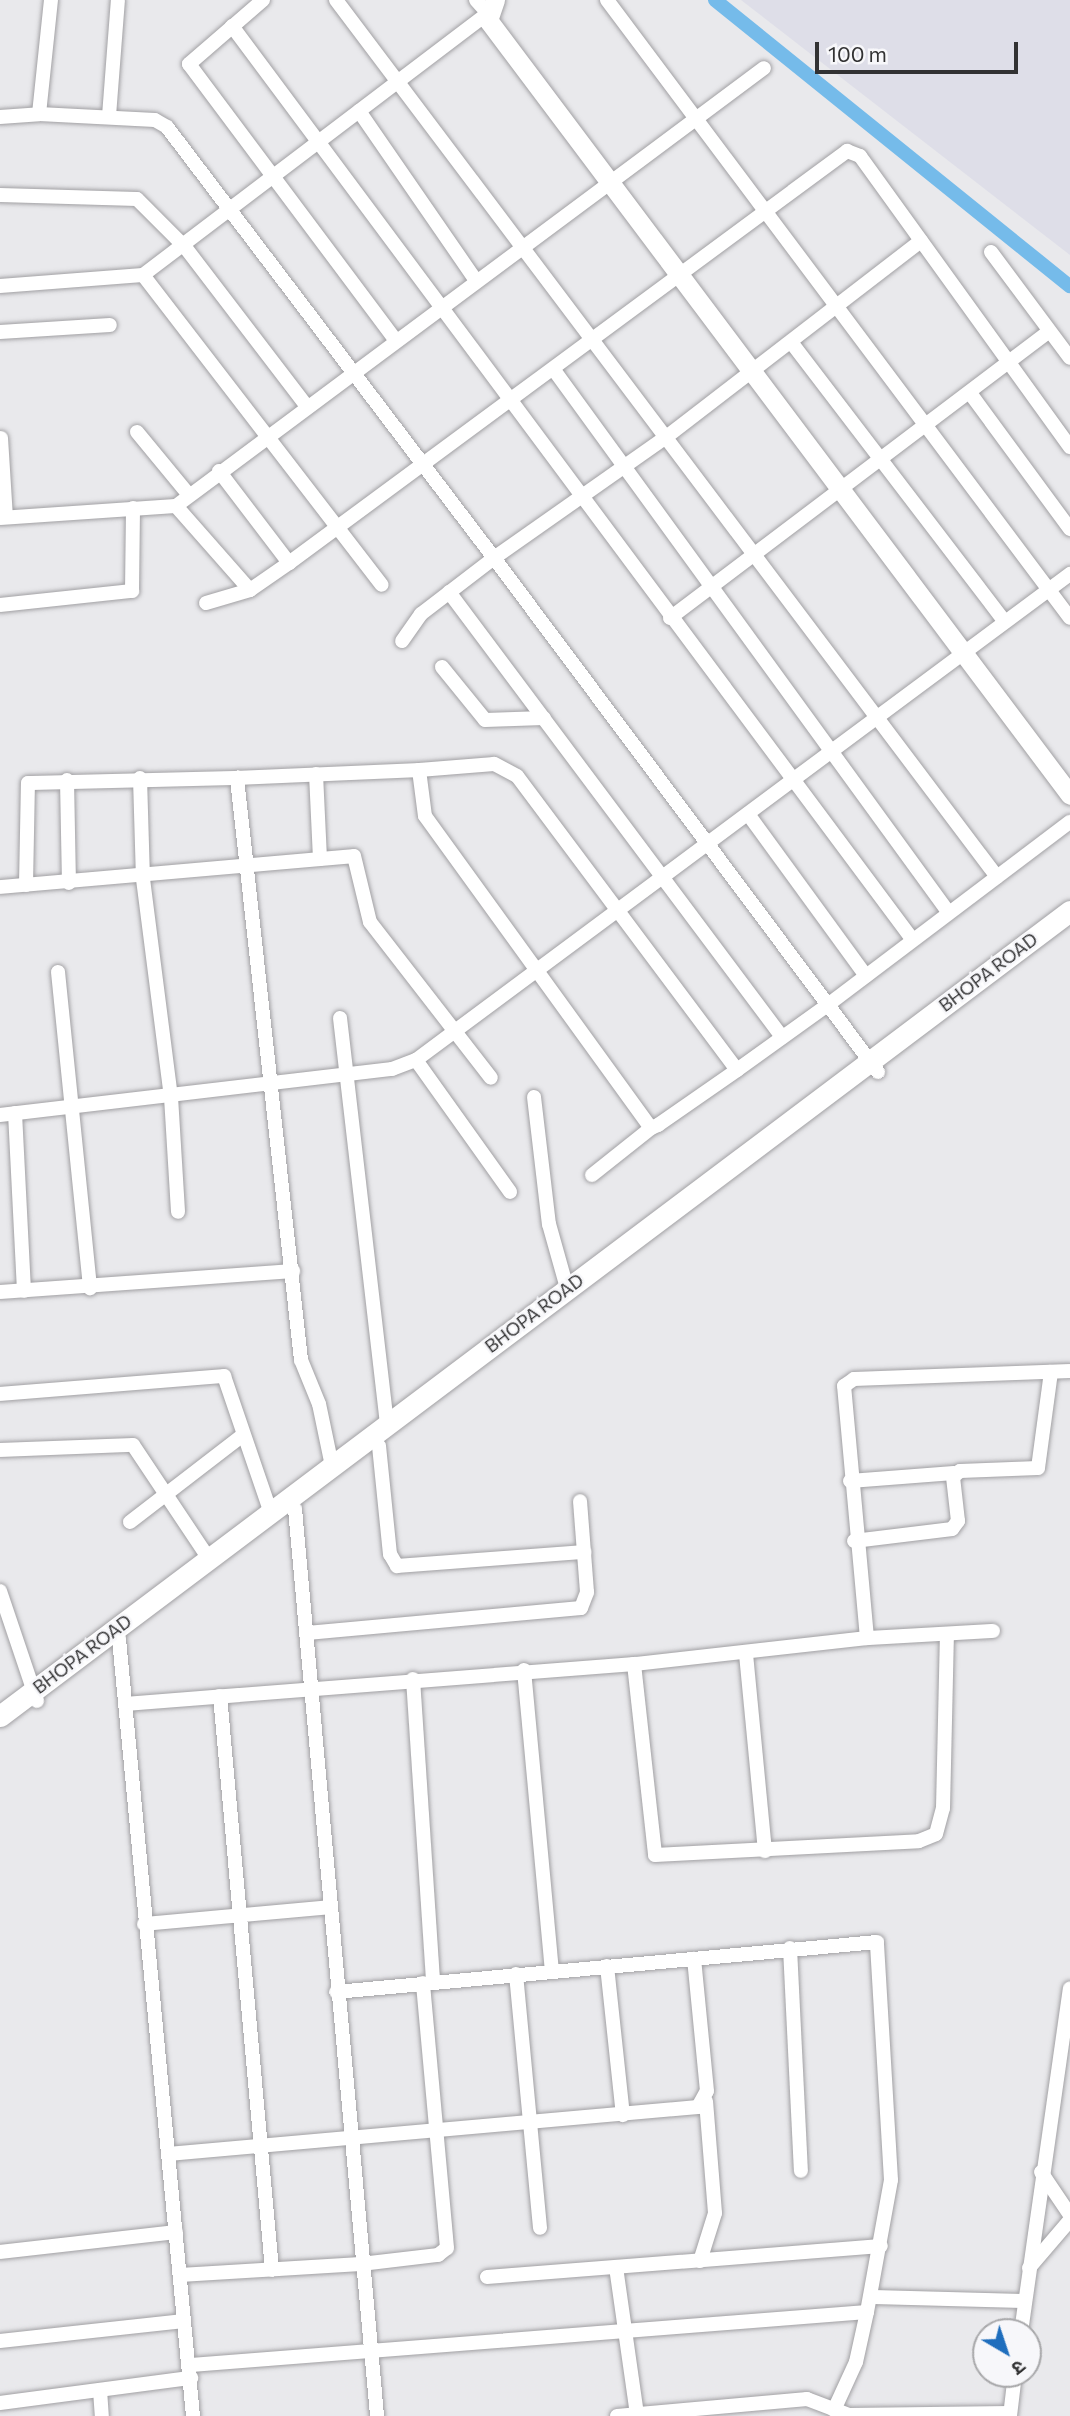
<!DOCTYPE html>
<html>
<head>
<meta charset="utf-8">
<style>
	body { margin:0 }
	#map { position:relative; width:1070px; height:2416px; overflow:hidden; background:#e9e9ec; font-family:Commissioner,"Noto Sans Devanagari",sans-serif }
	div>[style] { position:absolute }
	.built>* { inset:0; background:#dedee8 }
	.canal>* { height:14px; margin:-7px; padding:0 7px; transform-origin:7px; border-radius:7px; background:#75bbea }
	.roads { filter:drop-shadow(0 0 2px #a1a0a3) drop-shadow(0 0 2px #a1a0a3) }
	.street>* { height:14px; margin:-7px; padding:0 7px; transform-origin:7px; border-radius:7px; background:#fff }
	.secondary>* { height:19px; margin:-9.5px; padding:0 9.5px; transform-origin:9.5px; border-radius:9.5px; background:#fff }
	.primary>* { height:21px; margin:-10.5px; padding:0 10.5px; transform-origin:10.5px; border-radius:10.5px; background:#fff }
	span { translate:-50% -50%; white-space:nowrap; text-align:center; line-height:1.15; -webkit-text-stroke:5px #f7f7fa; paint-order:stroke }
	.street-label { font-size:18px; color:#323233 }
	.north { position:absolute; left:972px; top:2318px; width:70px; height:70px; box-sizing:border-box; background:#f7f7fa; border:2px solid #a8a8aa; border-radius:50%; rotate:141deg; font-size:19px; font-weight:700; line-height:28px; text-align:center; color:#323233 }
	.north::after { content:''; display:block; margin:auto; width:24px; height:32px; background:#1f6ebd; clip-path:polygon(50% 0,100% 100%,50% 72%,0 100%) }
	.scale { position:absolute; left:815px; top:42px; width:203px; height:32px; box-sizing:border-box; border:4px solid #323233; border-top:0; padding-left:9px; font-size:21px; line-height:24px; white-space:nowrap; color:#323233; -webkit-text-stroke:5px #f7f7fa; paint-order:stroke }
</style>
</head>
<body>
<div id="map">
	<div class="built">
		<i style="clip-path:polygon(741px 0,1070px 0,1070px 255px)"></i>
	</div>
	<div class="canal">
		<i style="left:715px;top:0;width:456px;rotate:38.9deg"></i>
	</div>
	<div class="roads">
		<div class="street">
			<i style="left:263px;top:0;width:98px;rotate:139.1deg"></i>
			<i style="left:189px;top:64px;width:344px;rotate:53.2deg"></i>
			<i style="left:336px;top:0;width:1098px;rotate:52.99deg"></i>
			<i style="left:476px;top:0;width:15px;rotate:48deg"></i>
			<i style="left:607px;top:0;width:772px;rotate:53.16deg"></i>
			<i style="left:232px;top:26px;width:1138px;rotate:53.32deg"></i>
			<i style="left:359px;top:111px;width:204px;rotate:55.4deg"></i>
			<i style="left:39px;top:114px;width:116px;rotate:3deg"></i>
			<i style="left:155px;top:120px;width:14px;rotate:30deg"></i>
			<i style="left:167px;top:127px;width:541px;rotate:52.81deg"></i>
			<i style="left:494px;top:558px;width:92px;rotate:142.5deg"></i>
			<i style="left:421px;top:614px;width:33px;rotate:125deg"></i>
			<i style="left:109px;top:116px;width:116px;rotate:-85.6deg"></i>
			<i style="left:0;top:117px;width:39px;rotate:-4deg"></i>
			<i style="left:39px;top:114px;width:115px;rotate:-84deg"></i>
			<i style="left:0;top:195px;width:137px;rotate:1.7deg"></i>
			<i style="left:137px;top:199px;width:68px;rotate:45deg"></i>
			<i style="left:185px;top:247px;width:198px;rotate:52.6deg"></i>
			<i style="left:991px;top:252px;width:132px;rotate:53.3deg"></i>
			<i style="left:143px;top:275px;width:391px;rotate:52.4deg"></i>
			<i style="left:0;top:286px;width:143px;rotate:-4.4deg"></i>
			<i style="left:143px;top:275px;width:430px;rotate:-37.2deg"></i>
			<i style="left:0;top:332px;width:110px;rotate:-3.6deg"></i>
			<i style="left:791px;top:342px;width:352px;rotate:52.6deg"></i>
			<i style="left:554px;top:370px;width:671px;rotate:53.97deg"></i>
			<i style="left:970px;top:393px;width:169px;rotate:53.7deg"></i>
			<i style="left:137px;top:432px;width:82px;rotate:50.5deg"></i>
			<i style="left:1px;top:438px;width:79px;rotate:86.4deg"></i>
			<i style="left:219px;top:471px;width:116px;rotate:52.7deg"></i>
			<i style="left:176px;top:506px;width:733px;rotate:-36.68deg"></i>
			<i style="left:0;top:518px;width:176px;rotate:-3.9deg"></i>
			<i style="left:176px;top:506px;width:112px;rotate:48.6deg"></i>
			<i style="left:449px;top:592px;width:556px;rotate:53.19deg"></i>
			<i style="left:206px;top:603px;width:46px;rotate:-16.5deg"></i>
			<i style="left:250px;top:590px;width:47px;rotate:-34.7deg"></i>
			<i style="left:289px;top:563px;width:694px;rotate:-36.44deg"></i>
			<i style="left:847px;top:151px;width:14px;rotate:21deg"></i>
			<i style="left:860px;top:156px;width:359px;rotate:54.2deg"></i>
			<i style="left:0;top:605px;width:133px;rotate:-6.1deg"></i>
			<i style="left:132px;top:591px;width:83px;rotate:-89.3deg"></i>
			<i style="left:670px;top:618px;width:475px;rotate:-37.1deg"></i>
			<i style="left:442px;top:667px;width:68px;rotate:50.9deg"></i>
			<i style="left:485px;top:720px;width:59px;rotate:-1.9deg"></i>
			<i style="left:316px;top:774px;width:85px;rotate:87.3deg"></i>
			<i style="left:140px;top:778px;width:101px;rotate:88.3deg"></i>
			<i style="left:143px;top:879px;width:220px;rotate:82.7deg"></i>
			<i style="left:171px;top:1097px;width:115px;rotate:86.5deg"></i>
			<i style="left:67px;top:780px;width:103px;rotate:88.9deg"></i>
			<i style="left:748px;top:814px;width:200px;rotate:53.9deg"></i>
			<i style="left:26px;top:885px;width:102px;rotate:-88.9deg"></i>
			<i style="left:28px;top:783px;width:209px;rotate:-1.4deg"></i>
			<i style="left:0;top:887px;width:355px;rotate:-5deg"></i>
			<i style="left:354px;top:856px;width:68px;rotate:76.4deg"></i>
			<i style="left:370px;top:922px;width:197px;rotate:52.2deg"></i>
			<i style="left:58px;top:972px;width:318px;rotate:84.2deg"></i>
			<i style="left:340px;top:1018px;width:409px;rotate:83.4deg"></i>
			<i style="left:416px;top:1060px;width:162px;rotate:54.5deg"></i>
			<i style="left:737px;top:1070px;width:367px;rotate:-126.8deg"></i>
			<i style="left:517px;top:776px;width:26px;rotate:-152deg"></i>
			<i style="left:494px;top:764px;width:75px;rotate:175.4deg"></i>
			<i style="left:419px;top:770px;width:46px;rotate:82.6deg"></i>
			<i style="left:425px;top:816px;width:385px;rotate:54.1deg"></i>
			<i style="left:651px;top:1128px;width:8px;rotate:-23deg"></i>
			<i style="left:658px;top:1125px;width:96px;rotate:-34.8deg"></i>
			<i style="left:737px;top:1070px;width:113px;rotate:-35.7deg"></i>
			<i style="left:829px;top:1004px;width:302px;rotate:-37.1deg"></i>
			<i style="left:878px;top:1072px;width:642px;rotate:-126.76deg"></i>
			<i style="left:494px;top:558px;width:209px;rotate:-35.1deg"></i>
			<i style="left:665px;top:438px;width:323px;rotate:-37.6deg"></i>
			<i style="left:534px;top:1097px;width:128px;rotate:83.3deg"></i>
			<i style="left:549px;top:1224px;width:66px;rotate:74.3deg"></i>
			<i style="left:15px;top:1113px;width:178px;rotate:87.1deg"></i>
			<i style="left:0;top:1115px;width:395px;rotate:-6.7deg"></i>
			<i style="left:392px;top:1069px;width:26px;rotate:-21deg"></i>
			<i style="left:416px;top:1060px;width:815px;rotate:-36.62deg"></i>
			<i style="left:592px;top:1175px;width:75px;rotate:-38.5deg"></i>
			<i style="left:0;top:1292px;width:294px;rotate:-4.1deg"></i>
			<i style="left:0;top:1394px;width:225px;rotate:-4.6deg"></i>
			<i style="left:224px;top:1376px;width:145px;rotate:71.1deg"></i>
			<i style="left:379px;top:1446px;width:109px;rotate:84.2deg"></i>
			<i style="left:390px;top:1554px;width:14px;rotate:60deg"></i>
			<i style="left:397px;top:1566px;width:188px;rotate:-4.3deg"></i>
			<i style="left:0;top:1450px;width:133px;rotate:-2.2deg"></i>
			<i style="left:133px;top:1445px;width:137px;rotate:56.3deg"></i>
			<i style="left:332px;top:1466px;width:63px;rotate:-101.8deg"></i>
			<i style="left:319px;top:1404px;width:48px;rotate:-112.2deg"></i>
			<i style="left:301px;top:1360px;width:586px;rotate:-96.28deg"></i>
			<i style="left:237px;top:778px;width:182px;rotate:-2.5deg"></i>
			<i style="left:850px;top:1481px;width:104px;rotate:-4.4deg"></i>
			<i style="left:295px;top:1509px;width:911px;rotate:84.83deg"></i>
			<i style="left:130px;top:1522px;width:143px;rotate:-37.6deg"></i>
			<i style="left:854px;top:1541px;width:99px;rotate:-7deg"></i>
			<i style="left:952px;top:1529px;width:10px;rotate:-53deg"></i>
			<i style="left:958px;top:1521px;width:44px;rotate:-96.5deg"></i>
			<i style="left:953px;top:1477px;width:9px;rotate:-41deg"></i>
			<i style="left:960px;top:1471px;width:78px;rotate:-2.2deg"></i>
			<i style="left:1038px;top:1468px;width:97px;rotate:-82.3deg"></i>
			<i style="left:0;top:1591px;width:116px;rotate:71.4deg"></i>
			<i style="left:993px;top:1631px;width:126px;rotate:176.8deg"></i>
			<i style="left:867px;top:1638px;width:253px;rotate:-95.2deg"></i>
			<i style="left:844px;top:1386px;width:12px;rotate:-35deg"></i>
			<i style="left:854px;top:1379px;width:216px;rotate:-2.1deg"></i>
			<i style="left:307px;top:1633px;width:275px;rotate:-5.2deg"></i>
			<i style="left:581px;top:1608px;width:17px;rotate:-69deg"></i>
			<i style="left:587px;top:1592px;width:91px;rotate:-94.4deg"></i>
			<i style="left:867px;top:1638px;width:234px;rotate:173.6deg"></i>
			<i style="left:634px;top:1664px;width:192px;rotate:83.7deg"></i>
			<i style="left:655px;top:1855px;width:264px;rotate:-3deg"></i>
			<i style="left:919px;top:1841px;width:18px;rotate:-22deg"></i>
			<i style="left:936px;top:1834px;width:27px;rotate:-75deg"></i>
			<i style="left:943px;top:1808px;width:174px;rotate:-88.7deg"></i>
			<i style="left:119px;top:1639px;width:781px;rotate:84.56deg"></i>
			<i style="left:746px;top:1654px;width:198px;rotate:84.5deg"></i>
			<i style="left:524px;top:1670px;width:302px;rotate:84.7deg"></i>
			<i style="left:413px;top:1679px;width:304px;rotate:86.2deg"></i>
			<i style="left:220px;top:1696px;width:576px;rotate:84.82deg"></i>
			<i style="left:125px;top:1704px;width:511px;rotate:-4.49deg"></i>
			<i style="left:144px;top:1924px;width:187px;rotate:-5.2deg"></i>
			<i style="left:790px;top:1948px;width:223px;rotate:87.2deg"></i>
			<i style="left:607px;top:1966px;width:150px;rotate:83.9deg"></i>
			<i style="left:516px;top:1974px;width:255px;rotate:84.6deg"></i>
			<i style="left:168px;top:2154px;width:532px;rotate:-5.07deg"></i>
			<i style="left:698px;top:2107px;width:18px;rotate:-61deg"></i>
			<i style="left:707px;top:2091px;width:133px;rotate:-95.6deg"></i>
			<i style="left:1041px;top:2172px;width:52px;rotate:56deg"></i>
			<i style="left:0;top:2252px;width:177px;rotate:-6.5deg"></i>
			<i style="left:700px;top:2261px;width:50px;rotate:-72.6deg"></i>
			<i style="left:715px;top:2213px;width:112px;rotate:-94.6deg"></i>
			<i style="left:616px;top:2267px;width:148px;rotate:81.9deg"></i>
			<i style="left:1029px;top:2268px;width:63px;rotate:-49.5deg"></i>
			<i style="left:180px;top:2275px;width:181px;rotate:-3.5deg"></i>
			<i style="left:361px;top:2264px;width:78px;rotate:-6.7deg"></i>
			<i style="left:438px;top:2255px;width:11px;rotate:-38deg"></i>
			<i style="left:447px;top:2248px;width:266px;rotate:-95.2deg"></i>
			<i style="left:487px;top:2277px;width:395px;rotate:-4.5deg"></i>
			<i style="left:871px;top:2297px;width:154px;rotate:1.5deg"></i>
			<i style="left:1021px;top:2332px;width:347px;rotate:-81.9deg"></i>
			<i style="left:0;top:2341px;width:185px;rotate:-6.2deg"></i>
			<i style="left:191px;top:2365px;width:678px;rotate:-4.48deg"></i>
			<i style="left:867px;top:2312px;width:134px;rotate:-79.7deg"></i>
			<i style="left:891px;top:2180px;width:238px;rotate:-93.4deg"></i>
			<i style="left:877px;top:1942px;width:543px;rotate:174.72deg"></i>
			<i style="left:100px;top:2390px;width:26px;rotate:86deg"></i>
			<i style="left:0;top:2403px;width:193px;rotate:-7.5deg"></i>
			<i style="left:834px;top:2410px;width:53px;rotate:-65.4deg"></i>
			<i style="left:856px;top:2362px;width:51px;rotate:-77.6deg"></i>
			<i style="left:617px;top:2416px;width:191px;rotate:-5.1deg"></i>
			<i style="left:807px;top:2399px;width:45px;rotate:20.9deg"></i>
			<i style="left:849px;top:2415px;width:161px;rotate:-0.7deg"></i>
			<i style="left:1010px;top:2416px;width:42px;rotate:-83.2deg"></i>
		</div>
		<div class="secondary">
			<i style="left:495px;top:0;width:21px;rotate:109deg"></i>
			<i style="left:488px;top:20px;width:969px;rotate:53.09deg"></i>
		</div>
		<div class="primary">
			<i style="left:0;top:1716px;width:1339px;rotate:-36.96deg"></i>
		</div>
	</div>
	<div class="street-label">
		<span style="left:988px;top:972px;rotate:-37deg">BHOPA ROAD</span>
		<span style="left:534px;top:1313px;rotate:-37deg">BHOPA ROAD</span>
		<span style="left:82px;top:1654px;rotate:-37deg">BHOPA ROAD</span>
	</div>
	<div class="north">उ</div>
	<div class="scale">100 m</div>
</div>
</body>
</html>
